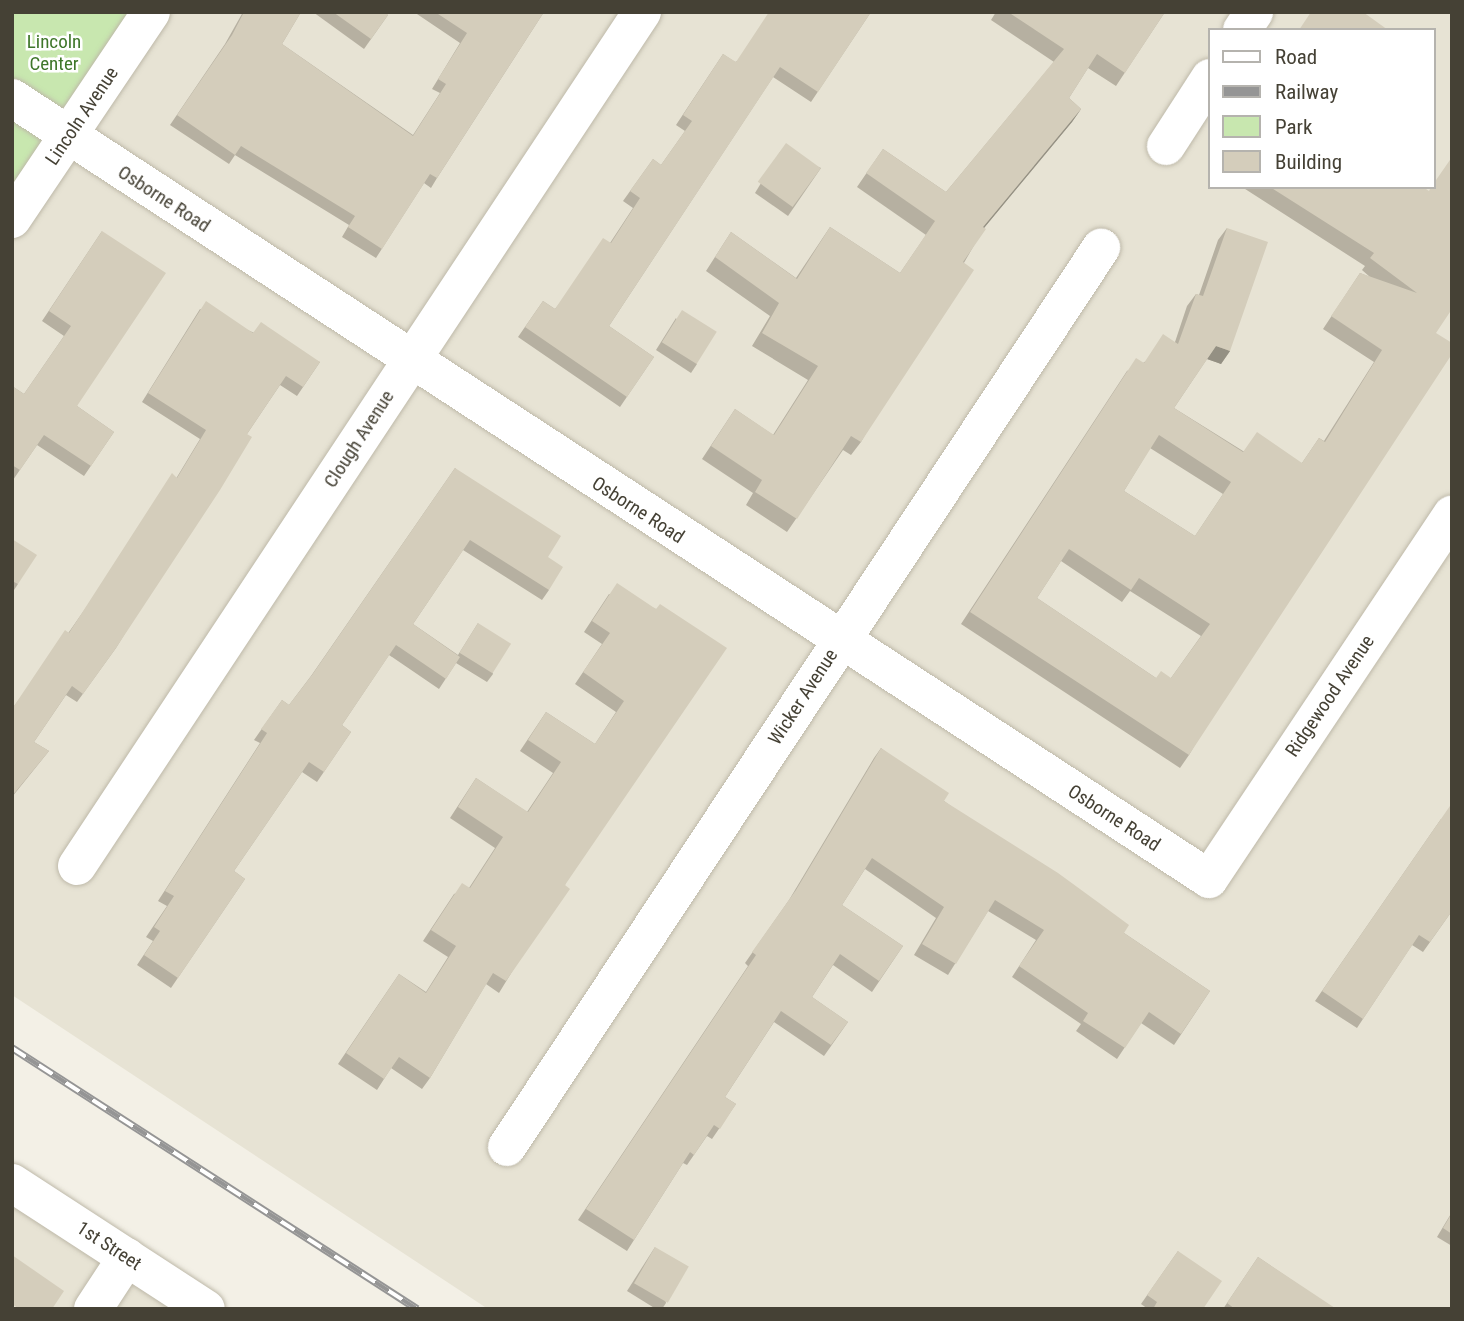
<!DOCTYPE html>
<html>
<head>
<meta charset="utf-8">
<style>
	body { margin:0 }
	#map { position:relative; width:1464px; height:1321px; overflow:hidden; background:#f3f0e6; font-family:"Roboto Condensed",sans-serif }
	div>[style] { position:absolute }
	.residential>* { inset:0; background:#e7e3d4 }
	.green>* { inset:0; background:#c8e7af }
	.roads { filter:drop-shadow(0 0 2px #beb9a9) drop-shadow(0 0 2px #beb9a9) }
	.minor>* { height:38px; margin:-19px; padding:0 19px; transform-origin:19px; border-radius:19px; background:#fff }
	.rail>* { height:8px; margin-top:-4px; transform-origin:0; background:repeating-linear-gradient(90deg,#fff 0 16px,#959595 0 32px); box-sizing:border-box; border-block:2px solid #959595 }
	.wall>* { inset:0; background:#b6b0a1 }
	.shaded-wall>* { inset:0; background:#949083 }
	.building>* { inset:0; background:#d4cdbb; transform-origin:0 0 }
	span { translate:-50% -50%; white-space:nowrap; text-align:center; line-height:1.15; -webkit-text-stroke:5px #fff; paint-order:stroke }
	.park-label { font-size:19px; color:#3e7629 }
	.street-label { font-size:19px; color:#454135 }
	.frame { position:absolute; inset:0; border:14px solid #454135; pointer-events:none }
	.legend { position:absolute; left:1208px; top:28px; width:228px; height:161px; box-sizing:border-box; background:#fff; border:2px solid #b5b3ae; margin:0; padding:9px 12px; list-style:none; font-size:21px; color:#454135 }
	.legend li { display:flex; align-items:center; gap:14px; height:35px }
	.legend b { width:35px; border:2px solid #b5b3ae }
</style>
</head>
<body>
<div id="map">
	<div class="residential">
		<i style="clip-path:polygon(evenodd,169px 12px,1452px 12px,1452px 1309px,488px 1309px,12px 995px,12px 237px,169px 12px,1210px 30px,1434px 30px,1434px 187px,1210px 187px,1210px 30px)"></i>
		<i style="clip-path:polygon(12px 1169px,228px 1309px,12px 1309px)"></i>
	</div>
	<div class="green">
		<i style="clip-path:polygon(12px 12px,131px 12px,12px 190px)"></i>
	</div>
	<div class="roads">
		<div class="minor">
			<i style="left:1242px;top:30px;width:22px;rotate:-56deg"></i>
			<i style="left:12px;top:98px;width:1429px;rotate:33.12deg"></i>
			<i style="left:1209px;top:879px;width:438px;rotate:-56.3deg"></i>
			<i style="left:1166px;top:146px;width:81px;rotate:-57.1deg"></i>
			<i style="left:12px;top:219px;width:249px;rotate:-56.1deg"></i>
			<i style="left:77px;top:866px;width:1024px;rotate:-56.51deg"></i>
			<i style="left:507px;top:1147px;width:1078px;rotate:-56.55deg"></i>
			<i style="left:12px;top:1183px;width:231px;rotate:33deg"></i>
			<i style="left:93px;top:1309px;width:62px;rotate:-56.8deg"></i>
		</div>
	</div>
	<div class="rail">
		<i style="left:12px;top:1048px;width:482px;rotate:32.8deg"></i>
	</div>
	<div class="wall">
		<i style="clip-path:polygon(243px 12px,301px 12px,282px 44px,413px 135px,440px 93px,432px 89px,460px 43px,414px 12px,544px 12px,437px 178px,431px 188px,424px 183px,376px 258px,342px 237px,349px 225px,235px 155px,229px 164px,170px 125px,225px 44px)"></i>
		<i style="clip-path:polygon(313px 12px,384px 12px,388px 15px,364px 49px)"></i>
		<i style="clip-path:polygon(871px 12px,811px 102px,773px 77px,609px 326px,654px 357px,620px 407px,518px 337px,543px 301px,555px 309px,610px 243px,633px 208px,623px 201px,653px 159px,661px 165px,685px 131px,676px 125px,723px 54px,735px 62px)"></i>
		<i style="clip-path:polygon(996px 12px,1165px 12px,1116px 86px,1088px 68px,1069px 98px,1081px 109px,1072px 122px,984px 228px,861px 442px,851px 455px,843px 450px,787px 532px,746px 505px,753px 493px,702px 459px,735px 409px,773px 435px,808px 380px,752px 346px,770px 316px,706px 271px,731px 232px,796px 278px,830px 227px,900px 273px,926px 235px,857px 187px,883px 149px,946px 192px,1054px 62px,991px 20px)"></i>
		<i style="clip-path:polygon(780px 152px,821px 168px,788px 216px,755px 193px)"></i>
		<i style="clip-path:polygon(evenodd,1242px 187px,1423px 187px,1436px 333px,1189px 755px,1180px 768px,961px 624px,1127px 371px,1143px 363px,1175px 342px,1187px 306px,1196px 294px,1199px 295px,1218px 240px,1227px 228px,1230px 351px,1221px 364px,1207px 359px,1174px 408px,1243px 451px,1302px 463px,1319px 438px,1324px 441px,1374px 362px,1323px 329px,1360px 273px,1370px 277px,1362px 270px,1365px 266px,1242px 187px,1150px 448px,1223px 494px,1195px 536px,1124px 491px,1150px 448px,1242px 187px,1061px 561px,1122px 602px,1130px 591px,1201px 636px,1171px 678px,1156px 678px,1037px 598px,1061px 561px)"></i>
		<i style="clip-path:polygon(102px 231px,77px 406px,114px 432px,84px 476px,37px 445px,13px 480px,12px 386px,24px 394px,64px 336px,42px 321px)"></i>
		<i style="clip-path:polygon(200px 309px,320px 362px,297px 396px,280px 385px,247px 434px,116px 648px,77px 702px,66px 695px,34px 742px,49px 751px,12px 797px,12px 709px,69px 632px,177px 477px,200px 439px,142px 402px)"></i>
		<i style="clip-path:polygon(676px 318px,697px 364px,691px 373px,656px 350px)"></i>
		<i style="clip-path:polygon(455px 468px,548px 557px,549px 590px,542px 600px,463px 550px,413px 624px,458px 655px,478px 623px,493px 674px,487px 682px,456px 663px,439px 689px,389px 655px,342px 725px,351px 732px,317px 782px,302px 772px,234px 871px,245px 879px,171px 988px,137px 965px,153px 941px,146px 937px,167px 906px,158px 901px,260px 743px,254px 740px,282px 700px,289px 705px,311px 676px)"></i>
		<i style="clip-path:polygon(12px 539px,18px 584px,12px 593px)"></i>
		<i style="clip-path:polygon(609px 594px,656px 609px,565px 885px,499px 993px,486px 984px,430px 1078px,422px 1089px,391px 1068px,377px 1090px,338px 1064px,399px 974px,426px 992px,448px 957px,423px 941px,454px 894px,469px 888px,495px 848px,450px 818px,476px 778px,527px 812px,553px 773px,520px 751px,546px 712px,595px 744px,616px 712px,575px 684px,602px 644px,584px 632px)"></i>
		<i style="clip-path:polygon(881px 748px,944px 801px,1124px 933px,1210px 991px,1174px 1045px,1141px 1023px,1117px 1059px,1076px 1031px,1081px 1024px,1012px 977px,1036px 940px,988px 911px,948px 975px,914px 955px,936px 918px,865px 869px,842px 905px,903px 946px,872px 992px,833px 965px,812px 997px,848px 1022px,824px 1056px,774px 1022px,725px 1097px,736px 1104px,712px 1139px,707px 1136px,687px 1165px,683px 1163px,627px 1251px,578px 1220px,748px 966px,745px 963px,789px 900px,874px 758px)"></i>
		<i style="clip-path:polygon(1441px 819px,1452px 911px,1423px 952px,1412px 945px,1357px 1028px,1315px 1001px)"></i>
		<i style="clip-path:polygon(1452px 1212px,1452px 1246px,1437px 1237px)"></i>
		<i style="clip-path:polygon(655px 1247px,666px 1303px,662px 1309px,656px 1309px,627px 1291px)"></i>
		<i style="clip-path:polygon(1178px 1251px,1203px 1309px,1148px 1309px,1141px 1304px)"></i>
		<i style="clip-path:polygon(1258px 1257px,1334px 1309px,1223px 1309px)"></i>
	</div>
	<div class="shaded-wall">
		<i style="clip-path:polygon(1081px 109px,1072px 122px,974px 240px,983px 227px)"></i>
		<i style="clip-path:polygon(1216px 346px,1230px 351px,1221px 364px,1207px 359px)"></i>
	</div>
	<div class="building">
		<i style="clip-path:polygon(244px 12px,301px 12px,282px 44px,413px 136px,446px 84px,438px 79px,467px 33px,435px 12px,544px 12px,437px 178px,430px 174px,382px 249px,348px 227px,355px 216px,241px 146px,235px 155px,177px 115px,232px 35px)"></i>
		<i style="clip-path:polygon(333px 12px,384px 12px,388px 15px,371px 39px)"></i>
		<i style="clip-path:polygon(769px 12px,871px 12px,818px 92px,780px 67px,609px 326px,654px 357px,627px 397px,525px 327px,543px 301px,555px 309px,603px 238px,611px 243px,640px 198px,630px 191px,653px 159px,661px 165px,692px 121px,683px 115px,723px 54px,736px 62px)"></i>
		<i style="clip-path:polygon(1008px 12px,1165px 12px,1125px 73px,1097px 54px,1069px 98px,1081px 109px,983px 227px,986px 229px,963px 262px,974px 270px,861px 442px,851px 436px,797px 519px,755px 492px,762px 480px,711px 446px,735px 409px,774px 435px,818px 366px,762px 333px,779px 303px,715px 257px,731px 232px,797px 279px,830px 227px,900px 273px,935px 221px,866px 173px,883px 149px,946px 192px,1064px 49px)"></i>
		<i style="clip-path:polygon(1311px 12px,1363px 12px,1388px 30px,1299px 30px)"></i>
		<i style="left:786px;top:143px;width:43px;height:48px;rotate:36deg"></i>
		<i style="clip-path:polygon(evenodd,1452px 157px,1452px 309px,1436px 333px,1452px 343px,1452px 354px,1189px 755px,970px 612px,1136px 358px,1144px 363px,1163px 334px,1178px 344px,1196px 294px,1203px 296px,1227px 228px,1268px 242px,1230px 351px,1216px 346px,1174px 408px,1243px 452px,1257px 432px,1302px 463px,1319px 438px,1325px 442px,1382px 350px,1331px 316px,1360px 273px,1417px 293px,1370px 258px,1374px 253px,1270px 187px,1423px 187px,1429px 191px,1431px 187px,1434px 187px,1434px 183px,1452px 157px,1159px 435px,1231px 482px,1195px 536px,1124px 491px,1159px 435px,1452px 157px,1069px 549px,1131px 590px,1139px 578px,1210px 624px,1171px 678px,1161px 671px,1156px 678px,1037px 598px,1069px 549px)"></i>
		<i style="clip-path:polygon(102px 231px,166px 273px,77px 406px,114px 432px,91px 466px,44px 435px,20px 470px,12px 465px,12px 386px,24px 394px,71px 326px,49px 311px)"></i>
		<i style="clip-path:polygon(206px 301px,253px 333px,261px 322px,320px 362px,303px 387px,286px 376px,247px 434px,252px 437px,220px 490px,116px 648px,83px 694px,72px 686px,34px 742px,49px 751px,12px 796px,12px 709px,65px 630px,69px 633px,172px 473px,177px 478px,206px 430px,148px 393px)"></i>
		<i style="left:682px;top:310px;width:41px;height:38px;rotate:32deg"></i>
		<i style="clip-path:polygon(455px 468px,561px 536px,548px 557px,563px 567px,549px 590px,470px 540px,413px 624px,460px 657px,446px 679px,396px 645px,342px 725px,351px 732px,324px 772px,309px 762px,234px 871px,245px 879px,178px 978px,144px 955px,160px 931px,154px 927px,174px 896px,165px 891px,267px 733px,261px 729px,282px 700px,289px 705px,312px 675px)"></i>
		<i style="clip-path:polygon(12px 539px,37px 555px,18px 584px,12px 581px)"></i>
		<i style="clip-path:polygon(617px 583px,656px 609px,660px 604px,727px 648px,565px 885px,570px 889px,506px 981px,493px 973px,430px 1078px,399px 1057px,384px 1079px,346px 1053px,399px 974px,426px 993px,456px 946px,431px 930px,462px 883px,470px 888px,503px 837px,458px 807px,476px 778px,528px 812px,561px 762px,528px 740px,546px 712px,595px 744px,624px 701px,583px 672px,610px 633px,592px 621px)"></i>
		<i style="left:478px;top:623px;width:39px;height:35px;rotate:32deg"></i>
		<i style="clip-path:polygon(881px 748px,949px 793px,944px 801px,1058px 873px,1129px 925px,1124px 933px,1210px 991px,1181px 1034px,1149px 1012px,1125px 1048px,1083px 1021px,1088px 1013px,1019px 966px,1044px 930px,995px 900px,956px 964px,922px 944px,944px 907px,872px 858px,842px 905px,903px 946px,879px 981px,840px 954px,812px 997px,848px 1022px,831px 1045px,781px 1011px,725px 1097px,736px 1104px,720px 1129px,714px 1125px,694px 1155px,690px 1152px,634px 1240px,586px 1209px,756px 955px,752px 952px,796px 890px)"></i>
		<i style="clip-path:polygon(1452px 803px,1452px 911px,1430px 942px,1419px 935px,1363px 1019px,1322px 991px)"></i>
		<i style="clip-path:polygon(1452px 1213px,1452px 1234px,1443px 1228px)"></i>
		<i style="left:655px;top:1247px;width:39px;height:42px;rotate:30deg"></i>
		<i style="clip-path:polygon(1178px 1251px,1222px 1281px,1203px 1309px,1153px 1309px,1157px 1302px,1147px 1295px)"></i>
		<i style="clip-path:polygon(12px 1255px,64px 1291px,52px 1309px,19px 1309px,12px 1304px)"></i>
		<i style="clip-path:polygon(1258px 1257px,1335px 1308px,1334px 1309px,1235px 1309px,1227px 1303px)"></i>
	</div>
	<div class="park-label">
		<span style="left:54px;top:53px">Lincoln<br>Center</span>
	</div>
	<div class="street-label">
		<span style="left:82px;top:116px;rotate:-56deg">Lincoln Avenue</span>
		<span style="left:164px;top:199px;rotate:33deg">Osborne Road</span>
		<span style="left:359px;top:439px;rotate:-57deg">Clough Avenue</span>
		<span style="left:638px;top:510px;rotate:33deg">Osborne Road</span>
		<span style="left:1330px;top:696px;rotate:-56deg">Ridgewood Avenue</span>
		<span style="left:803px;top:697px;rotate:-57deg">Wicker Avenue</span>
		<span style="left:1114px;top:818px;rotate:33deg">Osborne Road</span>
		<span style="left:109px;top:1246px;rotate:33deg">1st Street</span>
	</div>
	<div class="frame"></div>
	<ul class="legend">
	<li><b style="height:9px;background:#fff"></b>Road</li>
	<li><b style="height:9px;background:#959595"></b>Railway</li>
	<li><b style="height:19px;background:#c8e7af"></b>Park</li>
	<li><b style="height:19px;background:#d4cdbb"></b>Building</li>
	</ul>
</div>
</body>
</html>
